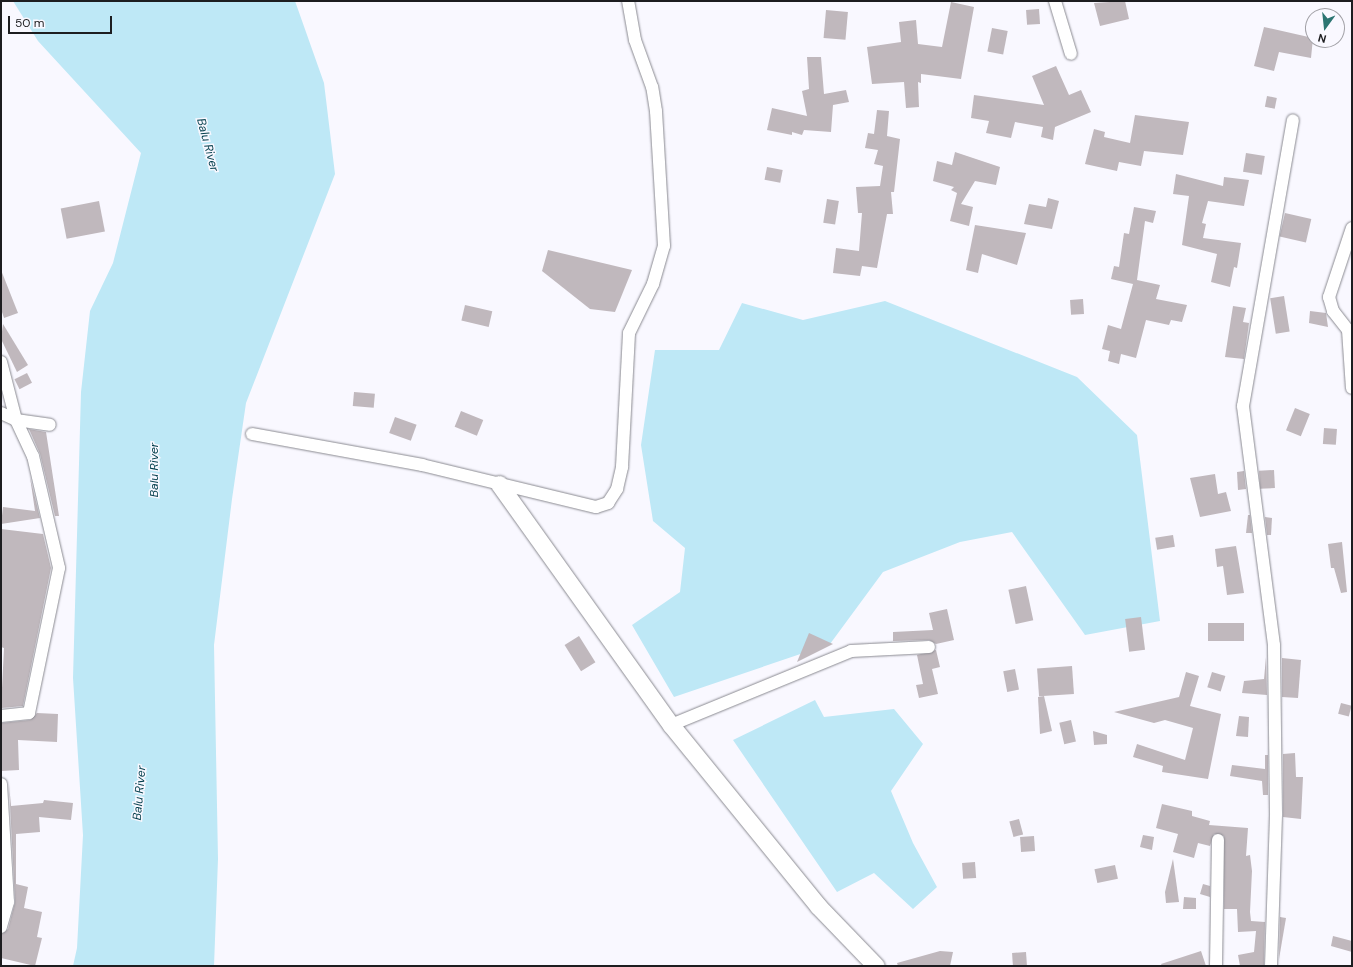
<!DOCTYPE html>
<html>
<head>
<meta charset="utf-8">
<style>
	body { margin:0 }
	#map { position:relative; width:1353px; height:967px; overflow:hidden; background:#f9f8ff; font-family:"DM Sans",sans-serif }
	div>[style] { position:absolute }
	.water>* { inset:0; background:#bee8f6 }
	.building>* { inset:0; background:#c0b8bd; transform-origin:0 0 }
	.roads { filter:drop-shadow(0 0 1px #8a8a91) drop-shadow(0 0 1px #8a8a91) }
	.street>* { height:12px; margin:-6px; padding:0 6px; transform-origin:6px; border-radius:6px; background:#fff }
	.secondary>* { height:17px; margin:-8.5px; padding:0 8.5px; transform-origin:8.5px; border-radius:8.5px; background:#fff }
	span { translate:-50% -50%; white-space:nowrap; text-align:center; line-height:1.15; -webkit-text-stroke:3px #f9f8ff; paint-order:stroke }
	.water-label { font-size:12px; color:#023e4c; font-style:italic }
	.frame { position:absolute; inset:0; border:2px solid #1d1d20; pointer-events:none }
	.north { position:absolute; left:1305px; top:8px; width:40px; height:40px; box-sizing:border-box; background:#f9f8ff; border:1px solid #a1a0a6; border-radius:50%; rotate:195deg; font-size:11px; font-weight:700; line-height:16px; text-align:center; color:#1d1d20 }
	.north::after { content:''; display:block; margin:auto; width:14px; height:18px; background:#2c7572; clip-path:polygon(50% 0,100% 100%,50% 72%,0 100%) }
	.scale { position:absolute; left:8px; top:16px; width:104px; height:18px; box-sizing:border-box; border:2px solid #1d1d20; border-top:0; padding-left:5px; font-size:12px; line-height:14px; white-space:nowrap; color:#1d1d20; -webkit-text-stroke:3px #f9f8ff; paint-order:stroke }
</style>
</head>
<body>
<div id="map">
	<div class="water">
		<i style="clip-path:polygon(13px 1px,295px 1px,324px 83px,335px 174px,246px 403px,232px 499px,214px 645px,218px 859px,214px 966px,73px 966px,77px 948px,83px 835px,73px 678px,81px 392px,90px 311px,113px 263px,141px 153px,38px 41px)"></i>
		<i style="clip-path:polygon(885px 301px,1077px 377px,1137px 435px,1160px 621px,1085px 635px,1012px 532px,960px 542px,883px 572px,830px 644px,674px 697px,632px 625px,680px 592px,685px 548px,653px 521px,641px 445px,655px 350px,719px 350px,742px 303px,803px 320px)"></i>
		<i style="clip-path:polygon(815px 700px,824px 717px,894px 709px,923px 744px,891px 791px,913px 843px,937px 887px,913px 909px,874px 873px,837px 892px,733px 740px)"></i>
	</div>
	<div class="building">
		<i style="clip-path:polygon(1125px 1px,1129px 19px,1100px 26px,1094px 3px)"></i>
		<i style="clip-path:polygon(951px 2px,974px 7px,961px 79px,921px 74px,921px 83px,918px 82px,919px 107px,906px 108px,904px 82px,872px 84px,867px 47px,901px 42px,899px 22px,916px 20px,918px 44px,942px 47px)"></i>
		<i style="left:1039px;top:9px;width:15px;height:13px;rotate:86deg"></i>
		<i style="left:826px;top:10px;width:22px;height:28px;rotate:5deg"></i>
		<i style="clip-path:polygon(1264px 27px,1313px 38px,1311px 58px,1279px 52px,1274px 71px,1254px 66px)"></i>
		<i style="left:992px;top:28px;width:16px;height:24px;rotate:11deg"></i>
		<i style="clip-path:polygon(807px 57px,821px 57px,824px 94px,846px 90px,849px 102px,833px 105px,831px 132px,804px 130px,802px 135px,792px 132px,792px 135px,767px 130px,772px 108px,807px 116px,802px 91px,809px 89px)"></i>
		<i style="clip-path:polygon(1056px 66px,1069px 95px,1081px 90px,1091px 112px,1055px 127px,1053px 140px,1041px 137px,1043px 127px,1015px 122px,1011px 138px,986px 133px,989px 121px,971px 118px,974px 95px,1044px 105px,1032px 76px)"></i>
		<i style="left:1267px;top:96px;width:10px;height:11px;rotate:11deg"></i>
		<i style="clip-path:polygon(877px 110px,889px 111px,887px 136px,900px 139px,894px 192px,891px 192px,893px 214px,887px 214px,877px 268px,862px 266px,860px 276px,833px 273px,836px 248px,859px 251px,862px 213px,858px 213px,856px 187px,880px 186px,883px 166px,874px 164px,878px 150px,865px 148px,868px 133px,874px 134px)"></i>
		<i style="clip-path:polygon(1135px 115px,1189px 122px,1183px 155px,1144px 151px,1141px 166px,1119px 162px,1117px 171px,1085px 164px,1094px 129px,1105px 132px,1104px 137px,1130px 143px)"></i>
		<i style="clip-path:polygon(955px 152px,1000px 167px,996px 185px,975px 181px,961px 204px,973px 207px,969px 226px,950px 221px,957px 193px,951px 190px,954px 187px,933px 181px,937px 161px,952px 165px)"></i>
		<i style="left:1246px;top:153px;width:19px;height:19px;rotate:9deg"></i>
		<i style="left:767px;top:167px;width:16px;height:13px;rotate:11deg"></i>
		<i style="clip-path:polygon(1176px 174px,1223px 186px,1224px 177px,1249px 180px,1244px 206px,1208px 201px,1202px 223px,1206px 224px,1203px 238px,1241px 243px,1237px 268px,1234px 267px,1230px 287px,1211px 282px,1217px 254px,1182px 245px,1189px 196px,1173px 194px)"></i>
		<i style="clip-path:polygon(1048px 198px,1059px 201px,1052px 229px,1024px 224px,1029px 204px,1046px 207px)"></i>
		<i style="left:827px;top:199px;width:12px;height:24px;rotate:9deg"></i>
		<i style="left:99px;top:201px;width:31px;height:39px;rotate:79deg"></i>
		<i style="clip-path:polygon(1134px 207px,1156px 211px,1153px 223px,1145px 221px,1137px 280px,1160px 285px,1156px 299px,1187px 305px,1182px 322px,1171px 320px,1169px 325px,1146px 320px,1136px 358px,1121px 354px,1119px 364px,1108px 361px,1110px 351px,1102px 349px,1108px 325px,1121px 329px,1133px 284px,1111px 279px,1114px 266px,1119px 267px,1124px 233px,1129px 234px)"></i>
		<i style="left:1285px;top:213px;width:27px;height:24px;rotate:13deg"></i>
		<i style="clip-path:polygon(975px 225px,1026px 233px,1017px 265px,982px 254px,978px 273px,966px 270px)"></i>
		<i style="clip-path:polygon(548px 250px,632px 270px,615px 312px,590px 309px,542px 271px)"></i>
		<i style="clip-path:polygon(1px 270px,18px 313px,4px 318px,1px 309px)"></i>
		<i style="left:1284px;top:296px;width:36px;height:14px;rotate:81deg"></i>
		<i style="left:1083px;top:299px;width:15px;height:13px;rotate:86deg"></i>
		<i style="left:465px;top:305px;width:28px;height:16px;rotate:13deg"></i>
		<i style="clip-path:polygon(1233px 306px,1246px 308px,1243px 322px,1249px 323px,1244px 359px,1225px 357px)"></i>
		<i style="clip-path:polygon(1310px 311px,1326px 313px,1328px 327px,1309px 323px)"></i>
		<i style="clip-path:polygon(3px 324px,28px 365px,17px 372px,1px 339px)"></i>
		<i style="left:27px;top:373px;width:11px;height:14px;rotate:63deg"></i>
		<i style="left:354px;top:392px;width:21px;height:14px;rotate:5deg"></i>
		<i style="left:1295px;top:408px;width:16px;height:24px;rotate:22deg"></i>
		<i style="left:461px;top:411px;width:24px;height:17px;rotate:22deg"></i>
		<i style="left:395px;top:417px;width:23px;height:17px;rotate:20deg"></i>
		<i style="left:1324px;top:428px;width:13px;height:16px;rotate:4deg"></i>
		<i style="clip-path:polygon(29px 429px,46px 432px,59px 516px,55px 516px,40px 454px)"></i>
		<i style="left:1274px;top:470px;width:18px;height:15px;rotate:87deg"></i>
		<i style="clip-path:polygon(1244px 471px,1246px 489px,1238px 490px,1237px 472px)"></i>
		<i style="clip-path:polygon(1215px 474px,1218px 494px,1226px 492px,1231px 511px,1200px 517px,1190px 478px)"></i>
		<i style="clip-path:polygon(30px 477px,40px 518px,1px 524px,3px 507px,35px 511px)"></i>
		<i style="clip-path:polygon(1248px 515px,1250px 515px,1252px 533px,1246px 533px)"></i>
		<i style="clip-path:polygon(1265px 517px,1272px 518px,1271px 535px,1267px 535px)"></i>
		<i style="clip-path:polygon(1px 529px,43px 534px,51px 568px,23px 706px,1px 708px,4px 648px,1px 647px)"></i>
		<i style="left:1173px;top:535px;width:12px;height:18px;rotate:81deg"></i>
		<i style="clip-path:polygon(1342px 542px,1347px 592px,1341px 593px,1334px 568px,1331px 568px,1328px 544px)"></i>
		<i style="clip-path:polygon(1236px 546px,1244px 593px,1227px 595px,1223px 566px,1217px 567px,1215px 549px)"></i>
		<i style="left:1026px;top:586px;width:35px;height:18px;rotate:78deg"></i>
		<i style="clip-path:polygon(947px 609px,954px 640px,936px 644px,929px 640px,893px 641px,893px 632px,933px 630px,929px 613px)"></i>
		<i style="left:1141px;top:617px;width:33px;height:16px;rotate:83deg"></i>
		<i style="left:1244px;top:623px;width:18px;height:36px;rotate:90deg"></i>
		<i style="clip-path:polygon(809px 633px,833px 644px,797px 662px)"></i>
		<i style="left:579px;top:636px;width:31px;height:17px;rotate:58deg"></i>
		<i style="clip-path:polygon(936px 650px,940px 667px,932px 669px,938px 694px,919px 698px,916px 685px,923px 684px,917px 655px)"></i>
		<i style="clip-path:polygon(1266px 657px,1267px 695px,1242px 693px,1244px 681px,1264px 679px)"></i>
		<i style="clip-path:polygon(1282px 658px,1301px 660px,1298px 698px,1282px 697px)"></i>
		<i style="left:1072px;top:666px;width:28px;height:35px;rotate:86deg"></i>
		<i style="left:1015px;top:669px;width:21px;height:12px;rotate:79deg"></i>
		<i style="clip-path:polygon(1186px 672px,1199px 676px,1190px 706px,1221px 714px,1208px 779px,1162px 772px,1163px 766px,1133px 757px,1137px 744px,1185px 760px,1193px 728px,1165px 720px,1154px 723px,1114px 712px,1179px 697px)"></i>
		<i style="left:1212px;top:672px;width:14px;height:16px;rotate:17deg"></i>
		<i style="clip-path:polygon(1044px 696px,1052px 731px,1040px 734px,1038px 697px)"></i>
		<i style="left:1341px;top:703px;width:11px;height:11px;rotate:15deg"></i>
		<i style="clip-path:polygon(37px 713px,58px 714px,57px 742px,18px 740px,19px 770px,1px 771px,1px 723px,30px 720px)"></i>
		<i style="clip-path:polygon(1239px 716px,1249px 717px,1248px 737px,1236px 736px)"></i>
		<i style="left:1071px;top:720px;width:22px;height:12px;rotate:77deg"></i>
		<i style="clip-path:polygon(1093px 731px,1107px 735px,1107px 744px,1094px 745px)"></i>
		<i style="clip-path:polygon(1295px 753px,1296px 777px,1303px 777px,1301px 819px,1283px 817px,1283px 754px)"></i>
		<i style="clip-path:polygon(1265px 755px,1268px 755px,1268px 795px,1263px 795px,1262px 781px,1230px 776px,1232px 765px,1265px 769px)"></i>
		<i style="clip-path:polygon(9px 784px,11px 806px,43px 803px,44px 800px,73px 803px,71px 820px,39px 817px,40px 832px,16px 834px,16px 884px,28px 887px,24px 908px,42px 912px,37px 937px,42px 938px,35px 966px,1px 958px,1px 934px,8px 929px,15px 902px)"></i>
		<i style="clip-path:polygon(1162px 804px,1192px 811px,1192px 816px,1210px 821px,1209px 825px,1248px 828px,1246px 856px,1250px 855px,1252px 871px,1250px 912px,1251px 921px,1265px 922px,1264px 966px,1240px 966px,1238px 955px,1254px 952px,1256px 931px,1238px 932px,1237px 909px,1224px 909px,1224px 836px,1214px 834px,1210px 846px,1198px 843px,1194px 858px,1173px 852px,1178px 834px,1156px 828px)"></i>
		<i style="left:1019px;top:819px;width:16px;height:10px;rotate:75deg"></i>
		<i style="clip-path:polygon(1143px 835px,1154px 837px,1152px 850px,1140px 847px)"></i>
		<i style="left:1034px;top:836px;width:15px;height:14px;rotate:86deg"></i>
		<i style="clip-path:polygon(1173px 859px,1179px 902px,1166px 903px,1165px 892px)"></i>
		<i style="left:975px;top:862px;width:16px;height:13px;rotate:86deg"></i>
		<i style="left:1115px;top:865px;width:14px;height:21px;rotate:78deg"></i>
		<i style="clip-path:polygon(1203px 884px,1210px 886px,1210px 897px,1200px 894px)"></i>
		<i style="clip-path:polygon(1184px 897px,1196px 898px,1196px 909px,1183px 909px)"></i>
		<i style="clip-path:polygon(1280px 917px,1286px 918px,1279px 959px)"></i>
		<i style="clip-path:polygon(1333px 936px,1352px 941px,1352px 952px,1331px 946px)"></i>
		<i style="clip-path:polygon(940px 951px,953px 952px,950px 966px,898px 966px,897px 963px)"></i>
		<i style="clip-path:polygon(1201px 951px,1206px 966px,1162px 966px,1161px 964px)"></i>
		<i style="left:1026px;top:952px;width:14px;height:14px;rotate:86deg"></i>
	</div>
	<div class="roads">
		<div class="street">
			<i style="left:1055px;top:1px;width:55px;rotate:73.2deg"></i>
			<i style="left:1352px;top:228px;width:73px;rotate:108.4deg"></i>
			<i style="left:1329px;top:297px;width:15px;rotate:74deg"></i>
			<i style="left:1333px;top:311px;width:24px;rotate:52deg"></i>
			<i style="left:1348px;top:330px;width:58px;rotate:86.1deg"></i>
			<i style="left:1px;top:362px;width:60px;rotate:75.5deg"></i>
			<i style="left:16px;top:420px;width:40px;rotate:65deg"></i>
			<i style="left:33px;top:456px;width:115px;rotate:76.9deg"></i>
			<i style="left:59px;top:568px;width:148px;rotate:101.7deg"></i>
			<i style="left:29px;top:713px;width:28px;rotate:174deg"></i>
			<i style="left:1px;top:413px;width:17px;rotate:25deg"></i>
			<i style="left:16px;top:420px;width:34px;rotate:8deg"></i>
			<i style="left:252px;top:434px;width:173px;rotate:10.3deg"></i>
			<i style="left:422px;top:465px;width:179px;rotate:13.6deg"></i>
			<i style="left:596px;top:507px;width:13px;rotate:-18deg"></i>
			<i style="left:608px;top:503px;width:17px;rotate:-57deg"></i>
			<i style="left:617px;top:489px;width:23px;rotate:-77deg"></i>
			<i style="left:622px;top:467px;width:134px;rotate:-87deg"></i>
			<i style="left:629px;top:333px;width:55px;rotate:-63.9deg"></i>
			<i style="left:653px;top:284px;width:40px;rotate:-74deg"></i>
			<i style="left:664px;top:246px;width:135px;rotate:-93.4deg"></i>
			<i style="left:656px;top:111px;width:24px;rotate:-99deg"></i>
			<i style="left:652px;top:87px;width:50px;rotate:-109.9deg"></i>
			<i style="left:635px;top:40px;width:40px;rotate:-100deg"></i>
			<i style="left:671px;top:725px;width:195px;rotate:-22.3deg"></i>
			<i style="left:851px;top:651px;width:78px;rotate:-2.9deg"></i>
			<i style="left:1px;top:784px;width:118px;rotate:86.6deg"></i>
			<i style="left:8px;top:902px;width:26px;rotate:106deg"></i>
			<i style="left:1216px;top:966px;width:126px;rotate:-89.1deg"></i>
			<i style="left:1271px;top:966px;width:153px;rotate:-88.1deg"></i>
			<i style="left:1276px;top:813px;width:168px;rotate:-90.7deg"></i>
			<i style="left:1274px;top:645px;width:241px;rotate:-97.4deg"></i>
			<i style="left:1243px;top:406px;width:290px;rotate:-80.1deg"></i>
		</div>
		<div class="secondary">
			<i style="left:499px;top:484px;width:296px;rotate:54.5deg"></i>
			<i style="left:671px;top:725px;width:233px;rotate:50.9deg"></i>
			<i style="left:818px;top:906px;width:83px;rotate:46deg"></i>
		</div>
	</div>
	<div class="water-label">
		<span style="left:207px;top:145px;rotate:75deg">Balu River</span>
		<span style="left:155px;top:470px;rotate:-90deg">Balu River</span>
		<span style="left:140px;top:793px;rotate:-85deg">Balu River</span>
	</div>
	<div class="frame"></div>
	<div class="north">N</div>
	<div class="scale">50 m</div>
</div>
</body>
</html>
